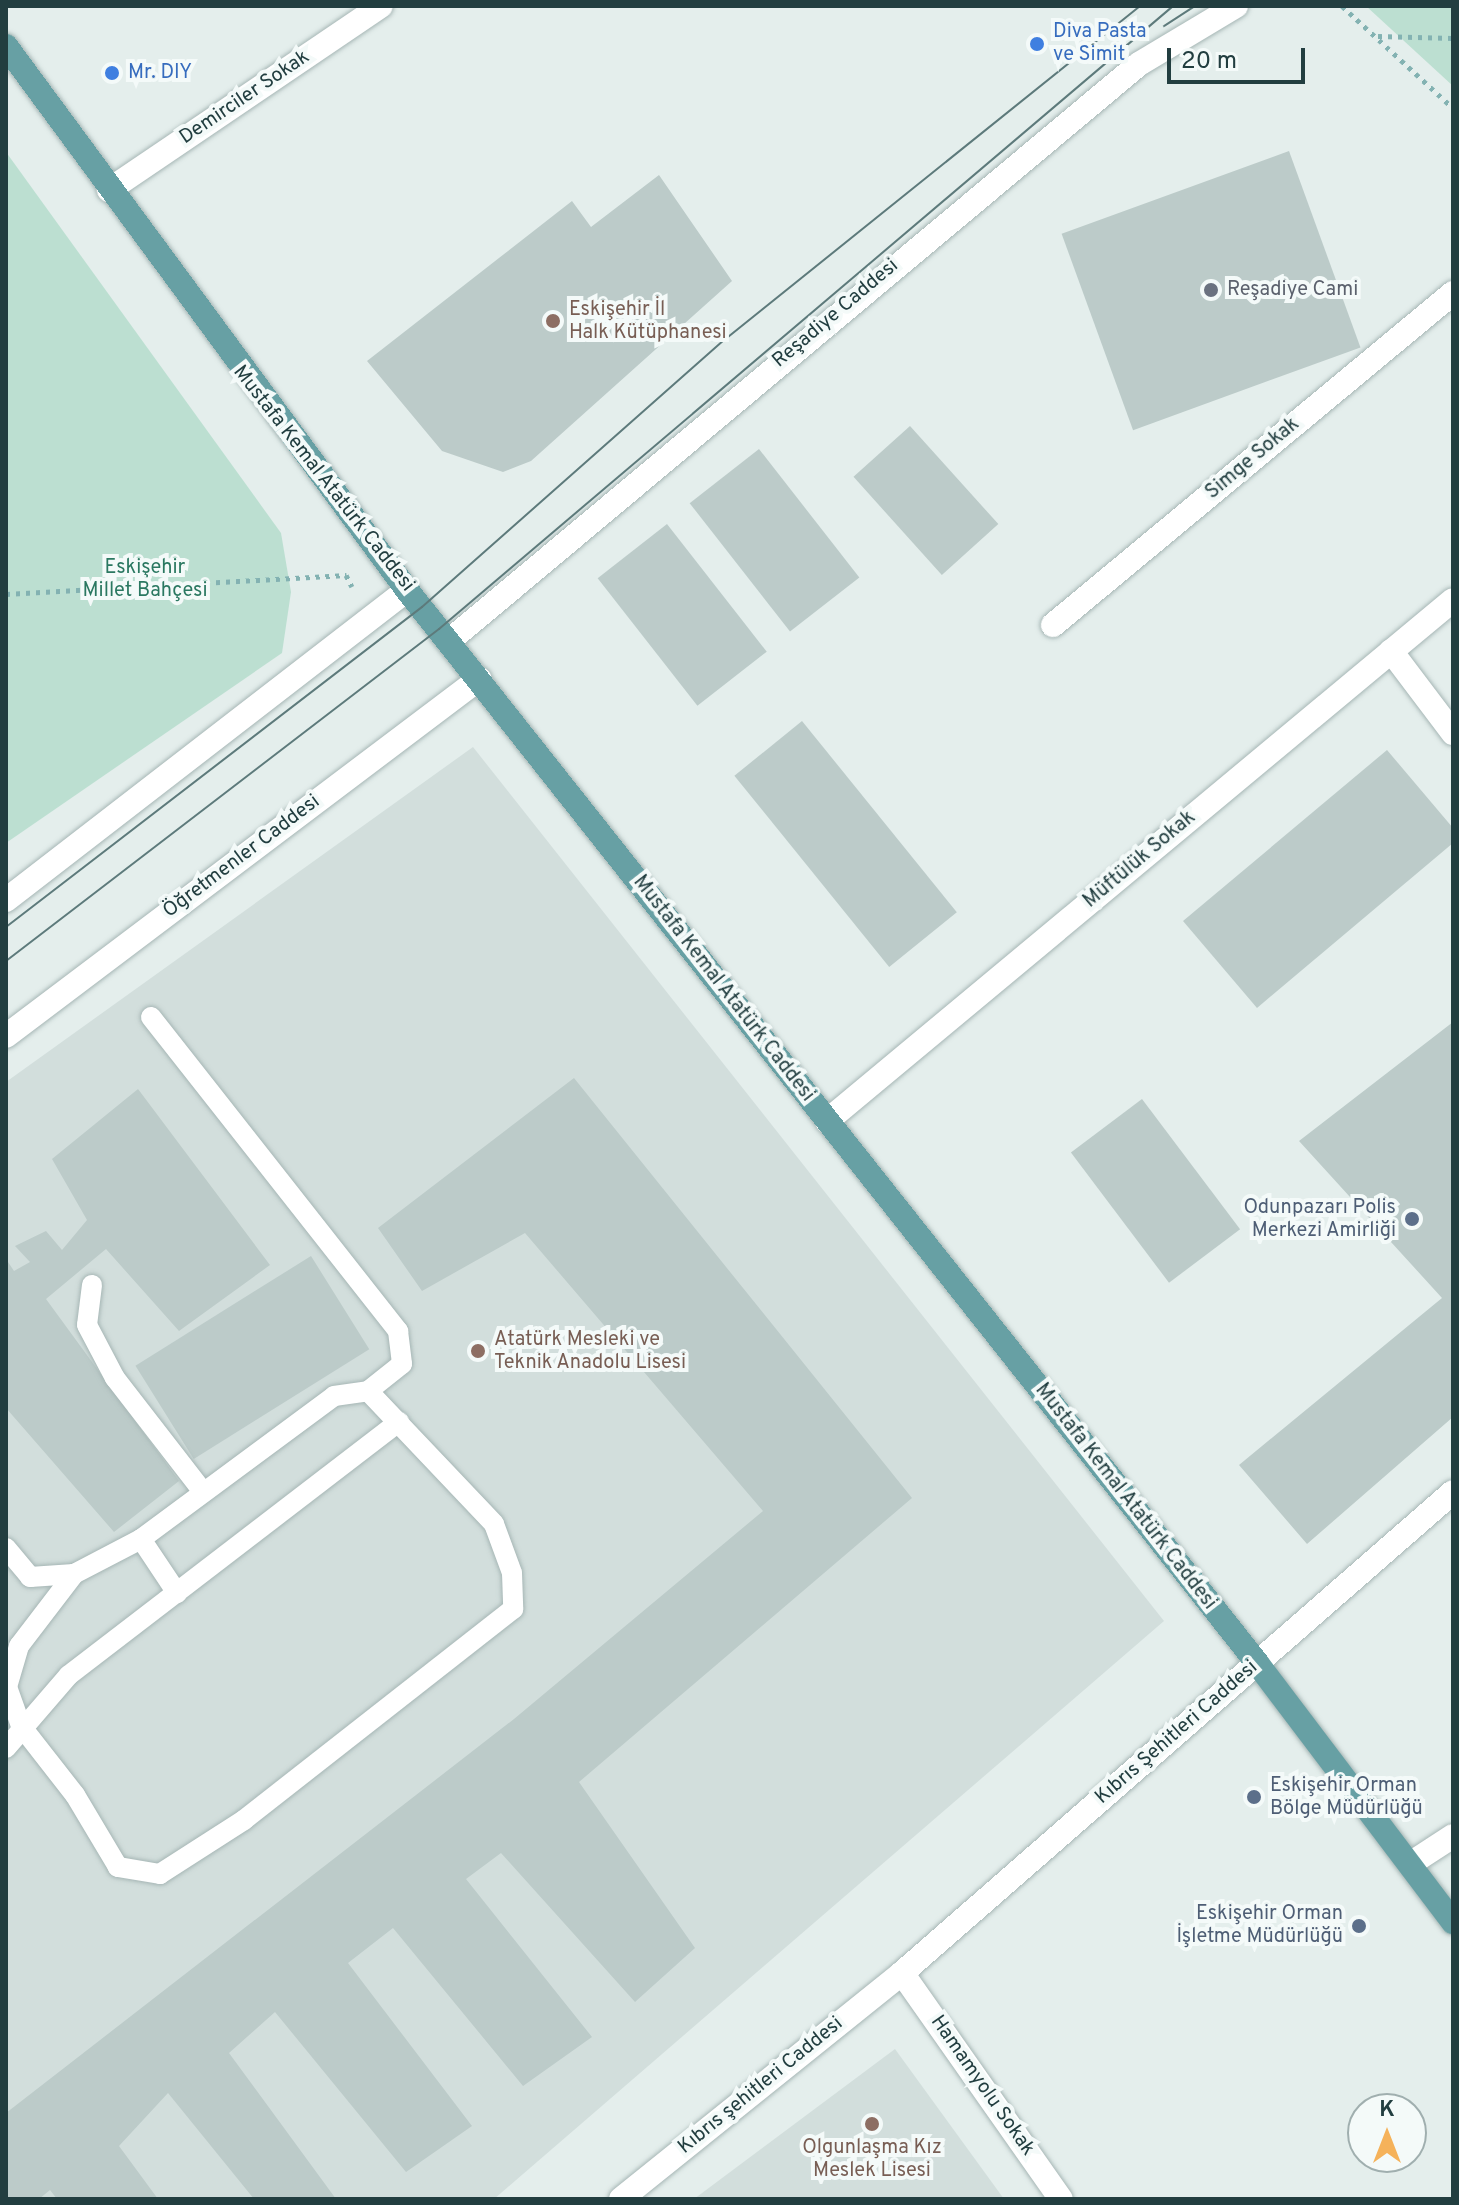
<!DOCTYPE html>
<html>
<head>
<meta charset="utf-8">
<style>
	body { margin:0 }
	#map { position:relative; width:1459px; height:2205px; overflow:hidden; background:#e4eeec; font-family:Overpass,sans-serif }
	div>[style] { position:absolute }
	.built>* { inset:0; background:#d2dedc }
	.green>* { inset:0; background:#bcdfd1 }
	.building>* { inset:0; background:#bccbc9; transform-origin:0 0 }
	.path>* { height:5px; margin-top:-2.5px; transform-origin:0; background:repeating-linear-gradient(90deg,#83b2b2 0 4px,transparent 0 10px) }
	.roads { filter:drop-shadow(0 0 2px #a6b6b5) drop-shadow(0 0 2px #a6b6b5) }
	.lane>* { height:20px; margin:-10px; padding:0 10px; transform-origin:10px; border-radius:10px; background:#fff }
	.street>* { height:24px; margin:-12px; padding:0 12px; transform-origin:12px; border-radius:12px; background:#fff }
	.secondary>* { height:24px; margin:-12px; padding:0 12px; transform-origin:12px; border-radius:12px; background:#fff }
	.primary>* { height:24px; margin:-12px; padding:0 12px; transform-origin:12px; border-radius:12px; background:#67a0a4 }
	.tram>* { height:2px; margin:-1px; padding:0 1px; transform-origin:1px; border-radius:1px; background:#5d7a7b }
	.dots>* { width:22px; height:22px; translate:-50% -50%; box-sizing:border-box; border:4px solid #f4faf9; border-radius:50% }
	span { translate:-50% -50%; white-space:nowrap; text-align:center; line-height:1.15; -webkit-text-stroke:8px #f4faf9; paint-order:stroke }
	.shop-label { font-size:20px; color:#366cbe }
	.left { translate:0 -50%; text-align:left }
	.street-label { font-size:20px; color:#223e40 }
	.worship-label { font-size:20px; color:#5b616d }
	.education-label { font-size:20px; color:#785e54 }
	.park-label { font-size:20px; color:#2b7861 }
	.service-label { font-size:20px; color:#4e5e75 }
	.right { translate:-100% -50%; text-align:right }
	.frame { position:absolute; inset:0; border:8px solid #223e40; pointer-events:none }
	.north { position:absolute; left:1347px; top:2093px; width:80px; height:80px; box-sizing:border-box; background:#f4faf9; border:2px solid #a0afaf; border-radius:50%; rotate:0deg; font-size:22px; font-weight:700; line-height:32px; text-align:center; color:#223e40 }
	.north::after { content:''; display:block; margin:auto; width:28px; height:36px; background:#f5b25a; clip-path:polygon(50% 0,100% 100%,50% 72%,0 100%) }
	.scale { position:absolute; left:1167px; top:48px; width:138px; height:36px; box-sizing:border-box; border:4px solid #223e40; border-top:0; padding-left:10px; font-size:24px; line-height:28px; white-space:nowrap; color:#223e40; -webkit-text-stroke:6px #f4faf9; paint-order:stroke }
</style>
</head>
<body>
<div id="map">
	<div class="built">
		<i style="clip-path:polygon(473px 747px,1164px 1621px,494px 2199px,6px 2199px,6px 1082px)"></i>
		<i style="clip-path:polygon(895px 2049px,1004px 2199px,694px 2199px)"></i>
	</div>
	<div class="green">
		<i style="clip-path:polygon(1366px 6px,1453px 6px,1453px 86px)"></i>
		<i style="clip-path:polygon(6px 152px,281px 533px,291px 592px,282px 653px,6px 843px)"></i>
	</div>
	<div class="building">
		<i style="left:1289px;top:151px;width:209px;height:242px;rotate:70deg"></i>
		<i style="clip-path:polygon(659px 175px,732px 281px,531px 461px,503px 472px,442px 451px,367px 361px,572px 201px,591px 227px)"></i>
		<i style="left:910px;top:426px;width:132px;height:76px;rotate:48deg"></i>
		<i style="left:759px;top:449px;width:163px;height:88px;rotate:52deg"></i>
		<i style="left:667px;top:524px;width:162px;height:88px;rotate:52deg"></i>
		<i style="left:802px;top:721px;width:246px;height:87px;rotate:51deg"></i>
		<i style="clip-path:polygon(1387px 750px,1453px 828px,1453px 843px,1257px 1008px,1183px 921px)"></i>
		<i style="clip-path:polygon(1453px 1022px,1453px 1417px,1307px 1544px,1239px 1465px,1442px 1298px,1299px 1141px)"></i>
		<i style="clip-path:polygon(574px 1078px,912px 1498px,579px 1782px,695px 1948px,635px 2002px,501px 1853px,466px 1879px,592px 2037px,523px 2086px,393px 1928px,348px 1963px,472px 2126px,406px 2172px,275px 2012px,229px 2053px,336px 2199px,254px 2199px,168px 2093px,119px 2146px,158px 2199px,57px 2199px,50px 2190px,39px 2199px,6px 2199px,6px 2113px,514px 1719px,763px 1511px,525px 1233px,422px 1291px,378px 1228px)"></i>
		<i style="clip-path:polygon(138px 1089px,270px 1265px,179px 1331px,106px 1249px,46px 1299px,179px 1481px,114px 1532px,6px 1408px,6px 1259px,14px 1271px,30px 1262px,15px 1246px,46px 1231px,62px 1250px,87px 1220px,52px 1159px)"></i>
		<i style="left:1142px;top:1099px;width:163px;height:89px;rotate:53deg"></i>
		<i style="left:311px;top:1256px;width:110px;height:207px;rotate:58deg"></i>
	</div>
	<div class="path">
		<i style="left:1342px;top:6px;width:151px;rotate:42.6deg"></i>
		<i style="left:1378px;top:36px;width:75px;rotate:1.5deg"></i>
		<i style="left:6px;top:594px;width:341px;rotate:-3.2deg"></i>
		<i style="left:346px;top:575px;width:13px;rotate:63deg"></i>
	</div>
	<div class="roads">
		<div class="lane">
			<i style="left:151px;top:1017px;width:400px;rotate:51.8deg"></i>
			<i style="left:398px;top:1331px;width:33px;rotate:83deg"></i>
			<i style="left:402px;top:1364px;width:43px;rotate:141.5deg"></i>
			<i style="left:92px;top:1285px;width:40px;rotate:97.1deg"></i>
			<i style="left:87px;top:1325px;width:60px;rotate:62.2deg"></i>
			<i style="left:115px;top:1378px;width:144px;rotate:52.3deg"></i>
			<i style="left:141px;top:1539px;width:65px;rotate:56.3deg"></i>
			<i style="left:6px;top:1548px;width:38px;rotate:50deg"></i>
			<i style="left:30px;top:1577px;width:44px;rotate:-3.9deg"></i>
			<i style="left:74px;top:1574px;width:76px;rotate:-27.6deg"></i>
			<i style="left:141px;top:1539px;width:240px;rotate:-36.5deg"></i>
			<i style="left:334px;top:1396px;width:34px;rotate:-8deg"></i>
			<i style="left:368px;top:1391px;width:183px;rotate:46.5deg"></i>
			<i style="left:494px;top:1524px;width:52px;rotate:69.8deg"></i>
			<i style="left:512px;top:1573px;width:36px;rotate:88deg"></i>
			<i style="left:513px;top:1609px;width:342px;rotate:141.9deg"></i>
			<i style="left:244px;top:1820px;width:100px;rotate:147.3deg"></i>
			<i style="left:160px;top:1874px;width:43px;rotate:-170.5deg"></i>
			<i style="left:118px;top:1867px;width:84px;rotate:-120.8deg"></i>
			<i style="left:75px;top:1795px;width:88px;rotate:-128deg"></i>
			<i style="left:21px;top:1726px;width:41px;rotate:-109.7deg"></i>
			<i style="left:7px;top:1687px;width:43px;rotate:-73.7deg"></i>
			<i style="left:19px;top:1646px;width:91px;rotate:-52.6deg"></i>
			<i style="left:6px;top:1748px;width:96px;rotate:-49.2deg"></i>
			<i style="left:69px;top:1675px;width:416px;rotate:-37.5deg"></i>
		</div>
		<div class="street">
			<i style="left:109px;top:190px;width:328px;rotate:-34.1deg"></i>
			<i style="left:1053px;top:625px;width:520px;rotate:-39.69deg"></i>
			<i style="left:449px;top:641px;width:899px;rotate:-39.9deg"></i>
			<i style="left:1139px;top:64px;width:113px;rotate:-30.9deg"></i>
			<i style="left:1391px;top:651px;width:103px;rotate:52.9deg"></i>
			<i style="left:827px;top:1121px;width:814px;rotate:-39.77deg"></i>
			<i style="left:1410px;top:1864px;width:51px;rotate:-33.1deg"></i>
			<i style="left:902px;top:1973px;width:276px;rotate:54.9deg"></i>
		</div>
		<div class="secondary">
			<i style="left:6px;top:900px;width:507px;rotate:-37.71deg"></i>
			<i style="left:6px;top:1036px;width:593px;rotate:-37.04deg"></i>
			<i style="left:621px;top:2199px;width:361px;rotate:-38.8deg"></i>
			<i style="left:902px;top:1973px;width:731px;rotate:-41.12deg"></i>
		</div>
		<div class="primary">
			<i style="left:6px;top:46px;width:676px;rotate:53.6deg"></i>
			<i style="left:407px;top:590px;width:1369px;rotate:51.61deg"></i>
			<i style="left:1257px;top:1663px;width:325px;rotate:52.9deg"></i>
		</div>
	</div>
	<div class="tram">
		<i style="left:1164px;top:26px;width:37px;rotate:-33deg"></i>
		<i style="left:6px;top:927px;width:525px;rotate:-37.57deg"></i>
		<i style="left:422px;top:607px;width:402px;rotate:-41.5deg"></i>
		<i style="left:723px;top:341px;width:535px;rotate:-38.78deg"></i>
		<i style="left:6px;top:961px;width:546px;rotate:-37.48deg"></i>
		<i style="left:439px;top:629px;width:963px;rotate:-40.32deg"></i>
	</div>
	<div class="dots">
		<i style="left:1037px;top:44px;background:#3f7fe0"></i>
		<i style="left:112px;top:73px;background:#3f7fe0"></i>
		<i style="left:1211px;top:290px;background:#6b7280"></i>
		<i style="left:553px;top:321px;background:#8d6e63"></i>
		<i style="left:1412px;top:1219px;background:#5c6f8a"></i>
		<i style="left:478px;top:1351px;background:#8d6e63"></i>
		<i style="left:1254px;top:1797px;background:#5c6f8a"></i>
		<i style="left:1359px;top:1926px;background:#5c6f8a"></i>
		<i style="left:872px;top:2124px;background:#8d6e63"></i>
	</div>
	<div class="shop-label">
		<span class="left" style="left:1053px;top:44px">Diva Pasta<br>ve Simit</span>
		<span class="left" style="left:128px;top:73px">Mr. DIY</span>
	</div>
	<div class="street-label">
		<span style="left:245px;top:98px;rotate:-34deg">Demirciler Sokak</span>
		<span style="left:836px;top:314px;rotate:-40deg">Reşadiye Caddesi</span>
		<span style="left:1253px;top:459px;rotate:-40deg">Simge Sokak</span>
		<span style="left:323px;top:479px;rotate:52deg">Mustafa Kemal Atatürk Caddesi</span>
		<span style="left:242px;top:857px;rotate:-37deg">Öğretmenler Caddesi</span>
		<span style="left:1140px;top:860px;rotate:-40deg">Müftülük Sokak</span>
		<span style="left:723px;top:989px;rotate:52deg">Mustafa Kemal Atatürk Caddesi</span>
		<span style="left:1125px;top:1497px;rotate:52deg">Mustafa Kemal Atatürk Caddesi</span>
		<span style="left:1177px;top:1733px;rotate:-41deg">Kıbrıs Şehitleri Caddesi</span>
		<span style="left:761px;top:2086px;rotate:-39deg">Kıbrıs şehitleri Caddesi</span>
		<span style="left:982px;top:2086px;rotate:55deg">Hamamyolu Sokak</span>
	</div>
	<div class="worship-label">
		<span class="left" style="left:1227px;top:290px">Reşadiye Cami</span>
	</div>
	<div class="education-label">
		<span class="left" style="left:569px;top:322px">Eskişehir İl<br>Halk Kütüphanesi</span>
		<span class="left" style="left:494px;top:1352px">Atatürk Mesleki ve<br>Teknik Anadolu Lisesi</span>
		<span style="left:872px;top:2160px">Olgunlaşma Kız<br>Meslek Lisesi</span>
	</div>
	<div class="park-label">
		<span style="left:145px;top:580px">Eskişehir<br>Millet Bahçesi</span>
	</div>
	<div class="service-label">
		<span class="right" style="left:1396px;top:1220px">Odunpazarı Polis<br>Merkezi Amirliği</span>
		<span class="left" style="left:1270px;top:1798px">Eskişehir Orman<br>Bölge Müdürlüğü</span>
		<span class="right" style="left:1343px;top:1926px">Eskişehir Orman<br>İşletme Müdürlüğü</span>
	</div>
	<div class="frame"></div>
	<div class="north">K</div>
	<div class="scale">20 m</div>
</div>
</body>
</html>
